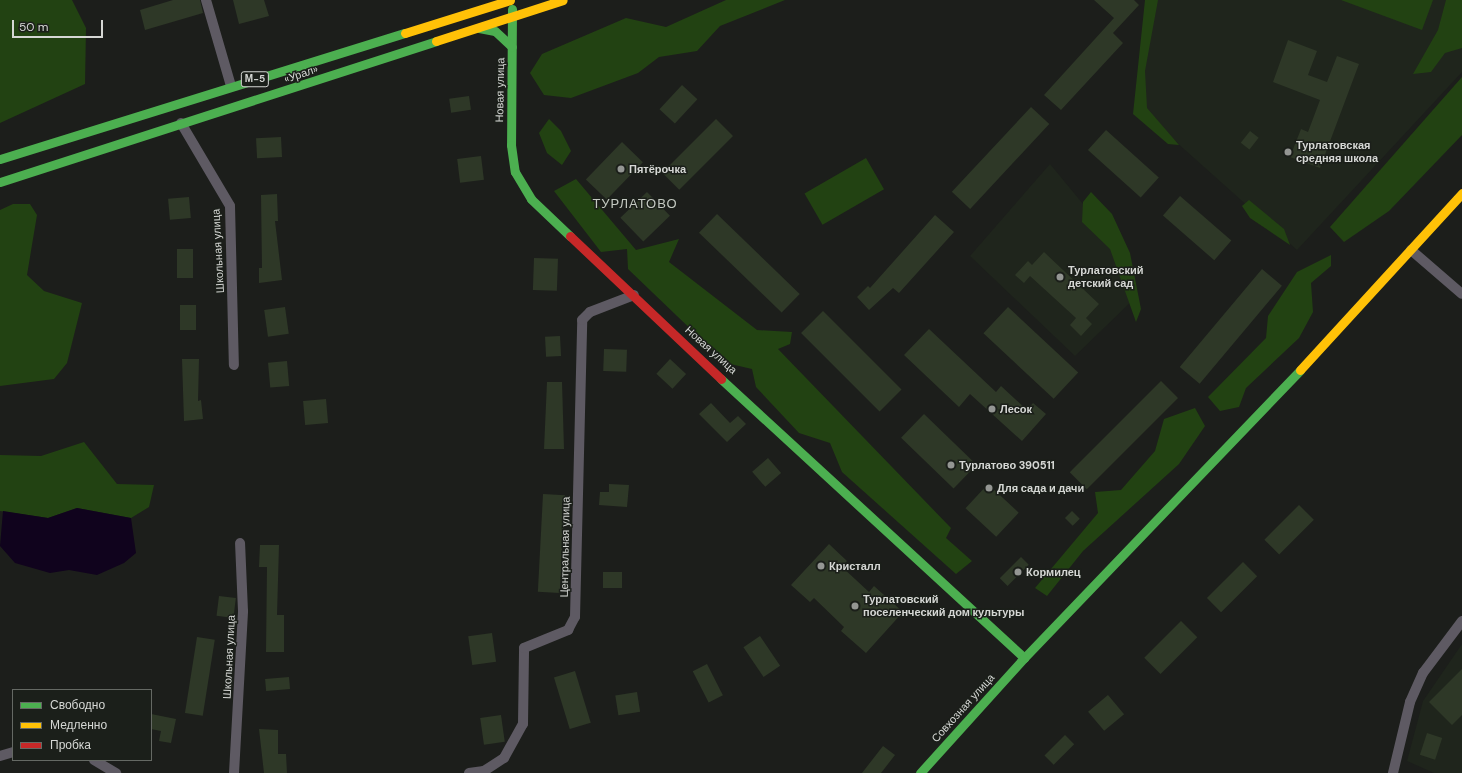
<!DOCTYPE html>
<html>
<head>
<meta charset="utf-8">
<style>
	body { margin:0 }
	#map { position:relative; width:1462px; height:773px; overflow:hidden; background:#1c1e1b; font-family:"DM Sans",sans-serif }
	div>[style] { position:absolute }
	.built>* { inset:0; background:#1f251c }
	.green>* { inset:0; background:#224212; transform-origin:0 0 }
	.water>* { inset:0; background:#10031d }
	.building>* { inset:0; background:#2e3827; transform-origin:0 0 }
	.street>* { height:10px; margin:-5px; padding:0 5px; transform-origin:5px; border-radius:5px; background:#5e5a63 }
	.fast>* { height:9px; margin:-4.5px; padding:0 4.5px; transform-origin:4.5px; border-radius:4.5px; background:#4caf50 }
	.slow>* { height:9px; margin:-4.5px; padding:0 4.5px; transform-origin:4.5px; border-radius:4.5px; background:#ffc107 }
	.jam>* { height:9px; margin:-4.5px; padding:0 4.5px; transform-origin:4.5px; border-radius:4.5px; background:#c62828 }
	.dots>* { width:11px; height:11px; translate:-50% -50%; box-sizing:border-box; border:2px solid #1b1f1a; border-radius:50% }
	span { translate:-50% -50%; white-space:nowrap; text-align:center; line-height:1.15; -webkit-text-stroke:3px #1b1f1a; paint-order:stroke }
	.shield-label span { padding:1px 3px; background:#1b1f1a; border:1px solid; border-radius:3px; -webkit-text-stroke-width:0 }
	.shield-label { font-size:10px; color:#d5d7d4; font-weight:700 }
	.street-label { font-size:11px; color:#d5d7d4 }
	.poi-label { font-size:11px; color:#d5d7d4; font-weight:700 }
	.left { translate:0 -50%; text-align:left }
	.quarter-label { font-size:13px; color:#c4c9c2; letter-spacing:1px }
	.legend { position:absolute; left:12px; top:689px; width:140px; height:72px; box-sizing:border-box; background:#1b1f1a; border:1px solid #656964; margin:0; padding:5px 7px; list-style:none; font-size:12px; color:#d5d7d4 }
	.legend li { display:flex; align-items:center; gap:8px; height:20px }
	.legend b { width:20px; border:1px solid #656964 }
	.scale { position:absolute; left:12px; top:20px; width:91px; height:18px; box-sizing:border-box; border:2px solid #d5d7d4; border-top:0; padding-left:5px; font-size:12px; line-height:14px; white-space:nowrap; color:#d5d7d4; -webkit-text-stroke:3px #1b1f1a; paint-order:stroke }
</style>
</head>
<body>
<div id="map">
	<div class="built">
		<i style="clip-path:polygon(1151px 0,1462px 0,1462px 72px,1297px 250px,1137px 107px)"></i>
		<i style="clip-path:polygon(1050px 164px,1121px 250px,1135px 298px,1075px 356px,970px 256px)"></i>
		<i style="clip-path:polygon(1462px 644px,1462px 773px,1434px 773px,1407px 761px,1423px 701px)"></i>
	</div>
	<div class="green">
		<i style="clip-path:polygon(0 0,72px 0,86px 28px,85px 84px,0 123px)"></i>
		<i style="clip-path:polygon(726px 0,785px 0,720px 26px,697px 51px,659px 57px,638px 73px,571px 98px,544px 95px,530px 73px,542px 54px,626px 18px,666px 27px)"></i>
		<i style="clip-path:polygon(1145px 0,1158px 0,1145px 71px,1147px 108px,1179px 145px,1168px 144px,1133px 114px)"></i>
		<i style="clip-path:polygon(1341px 0,1433px 0,1422px 30px)"></i>
		<i style="clip-path:polygon(1446px 0,1462px 0,1462px 48px,1445px 53px,1431px 72px,1413px 74px,1438px 30px)"></i>
		<i style="clip-path:polygon(1462px 77px,1462px 135px,1389px 211px,1344px 242px,1330px 227px)"></i>
		<i style="clip-path:polygon(549px 119px,561px 131px,571px 151px,562px 165px,547px 153px,539px 133px)"></i>
		<i style="left:866px;top:158px;width:36px;height:71px;rotate:60deg"></i>
		<i style="clip-path:polygon(576px 179px,636px 250px,679px 239px,669px 262px,757px 330px,792px 332px,790px 344px,778px 349px,951px 528px,946px 538px,972px 561px,956px 574px,842px 472px,830px 443px,799px 433px,756px 387px,752px 369px,726px 363px,628px 269px,627px 249px,601px 252px,554px 191px)"></i>
		<i style="clip-path:polygon(1091px 192px,1112px 214px,1130px 253px,1141px 309px,1136px 322px,1110px 249px,1082px 222px,1083px 202px)"></i>
		<i style="clip-path:polygon(1249px 200px,1284px 229px,1290px 245px,1250px 218px,1242px 206px)"></i>
		<i style="clip-path:polygon(13px 204px,30px 204px,37px 215px,27px 275px,44px 291px,82px 303px,67px 363px,54px 379px,0 386px,0 210px)"></i>
		<i style="clip-path:polygon(1331px 255px,1331px 266px,1311px 283px,1313px 312px,1299px 338px,1246px 388px,1239px 407px,1220px 411px,1208px 397px,1266px 338px,1268px 316px,1297px 272px)"></i>
		<i style="clip-path:polygon(1195px 408px,1205px 426px,1179px 464px,1083px 551px,1047px 596px,1035px 588px,1098px 513px,1095px 492px,1121px 490px,1155px 451px,1164px 419px)"></i>
		<i style="clip-path:polygon(84px 442px,117px 484px,154px 485px,149px 507px,131px 518px,77px 508px,48px 518px,0 511px,0 455px,41px 456px)"></i>
	</div>
	<div class="water">
		<i style="clip-path:polygon(77px 508px,131px 518px,136px 553px,124px 563px,97px 575px,69px 570px,50px 573px,15px 563px,0 546px,3px 511px,48px 518px)"></i>
	</div>
	<div class="building">
		<i style="clip-path:polygon(173px 0,200px 0,203px 13px,145px 30px,140px 10px)"></i>
		<i style="clip-path:polygon(233px 0,264px 0,269px 16px,239px 24px)"></i>
		<i style="clip-path:polygon(1094px 0,1134px 0,1139px 5px,1113px 33px,1123px 43px,1061px 110px,1044px 95px,1114px 18px)"></i>
		<i style="clip-path:polygon(1288px 40px,1317px 51px,1308px 75px,1327px 82px,1337px 56px,1359px 64px,1320px 168px,1290px 157px,1301px 129px,1308px 132px,1320px 100px,1273px 82px)"></i>
		<i style="left:682px;top:85px;width:21px;height:33px;rotate:43deg"></i>
		<i style="left:469px;top:96px;width:14px;height:20px;rotate:82deg"></i>
		<i style="left:1031px;top:107px;width:25px;height:116px;rotate:43deg"></i>
		<i style="left:716px;top:119px;width:24px;height:76px;rotate:45deg"></i>
		<i style="left:1106px;top:130px;width:71px;height:27px;rotate:42deg"></i>
		<i style="left:1250px;top:131px;width:11px;height:15px;rotate:38deg"></i>
		<i style="left:281px;top:137px;width:20px;height:25px;rotate:87deg"></i>
		<i style="left:622px;top:142px;width:29px;height:52px;rotate:44deg"></i>
		<i style="left:481px;top:156px;width:24px;height:24px;rotate:83deg"></i>
		<i style="left:647px;top:192px;width:33px;height:37px;rotate:46deg"></i>
		<i style="clip-path:polygon(277px 194px,278px 221px,275px 221px,282px 280px,259px 283px,259px 268px,262px 268px,261px 195px)"></i>
		<i style="left:1180px;top:196px;width:68px;height:26px;rotate:41deg"></i>
		<i style="left:189px;top:197px;width:21px;height:21px;rotate:85deg"></i>
		<i style="left:717px;top:214px;width:115px;height:26px;rotate:44deg"></i>
		<i style="clip-path:polygon(935px 215px,954px 232px,899px 293px,893px 288px,869px 310px,857px 297px,868px 286px,870px 288px)"></i>
		<i style="left:177px;top:249px;width:16px;height:29px"></i>
		<i style="clip-path:polygon(1044px 252px,1099px 304px,1086px 318px,1092px 324px,1081px 336px,1070px 325px,1076px 318px,1030px 276px,1024px 283px,1015px 275px,1028px 261px,1032px 265px)"></i>
		<i style="left:534px;top:258px;width:24px;height:32px;rotate:2deg"></i>
		<i style="left:1262px;top:269px;width:26px;height:128px;rotate:40deg"></i>
		<i style="left:180px;top:305px;width:16px;height:25px"></i>
		<i style="left:285px;top:307px;width:27px;height:21px;rotate:82deg"></i>
		<i style="left:1008px;top:307px;width:96px;height:36px;rotate:43deg"></i>
		<i style="left:823px;top:311px;width:111px;height:31px;rotate:45deg"></i>
		<i style="clip-path:polygon(929px 329px,996px 392px,1001px 386px,1027px 410px,1033px 403px,1046px 414px,1022px 441px,970px 394px,959px 407px,904px 355px)"></i>
		<i style="left:560px;top:336px;width:20px;height:15px;rotate:87deg"></i>
		<i style="left:604px;top:349px;width:23px;height:22px;rotate:2deg"></i>
		<i style="clip-path:polygon(182px 359px,199px 359px,198px 401px,201px 400px,203px 419px,184px 421px)"></i>
		<i style="left:670px;top:359px;width:22px;height:20px;rotate:43deg"></i>
		<i style="left:287px;top:361px;width:25px;height:19px;rotate:85deg"></i>
		<i style="left:1161px;top:381px;width:24px;height:129px;rotate:45deg"></i>
		<i style="clip-path:polygon(547px 382px,562px 382px,564px 449px,544px 449px)"></i>
		<i style="left:326px;top:399px;width:24px;height:23px;rotate:85deg"></i>
		<i style="clip-path:polygon(711px 403px,730px 423px,738px 416px,746px 424px,727px 442px,699px 414px)"></i>
		<i style="left:924px;top:414px;width:73px;height:33px;rotate:44deg"></i>
		<i style="left:768px;top:458px;width:20px;height:21px;rotate:49deg"></i>
		<i style="clip-path:polygon(609px 484px,629px 485px,627px 507px,599px 505px,600px 492px,609px 492px)"></i>
		<i style="left:988px;top:484px;width:42px;height:33px;rotate:43deg"></i>
		<i style="left:543px;top:494px;width:22px;height:98px;rotate:3deg"></i>
		<i style="left:1299px;top:505px;width:21px;height:49px;rotate:45deg"></i>
		<i style="left:1072px;top:511px;width:11px;height:10px;rotate:45deg"></i>
		<i style="clip-path:polygon(829px 544px,847px 561px,842px 567px,869px 592px,874px 586px,903px 612px,866px 653px,841px 631px,844px 627px,814px 598px,810px 602px,791px 585px)"></i>
		<i style="clip-path:polygon(260px 545px,279px 545px,277px 615px,284px 615px,284px 652px,266px 652px,267px 567px,259px 567px)"></i>
		<i style="left:1021px;top:557px;width:11px;height:30px;rotate:45deg"></i>
		<i style="left:1243px;top:562px;width:20px;height:51px;rotate:45deg"></i>
		<i style="left:622px;top:572px;width:16px;height:19px;rotate:90deg"></i>
		<i style="left:219px;top:596px;width:17px;height:20px;rotate:7deg"></i>
		<i style="left:1181px;top:621px;width:23px;height:52px;rotate:45deg"></i>
		<i style="left:492px;top:633px;width:29px;height:24px;rotate:82deg"></i>
		<i style="left:760px;top:636px;width:36px;height:20px;rotate:56deg"></i>
		<i style="left:197px;top:637px;width:18px;height:77px;rotate:9deg"></i>
		<i style="left:707px;top:664px;width:35px;height:16px;rotate:63deg"></i>
		<i style="clip-path:polygon(1462px 669px,1462px 715px,1452px 725px,1429px 702px)"></i>
		<i style="left:575px;top:671px;width:54px;height:22px;rotate:73deg"></i>
		<i style="left:289px;top:677px;width:12px;height:24px;rotate:85deg"></i>
		<i style="left:637px;top:692px;width:20px;height:22px;rotate:81deg"></i>
		<i style="left:1108px;top:695px;width:25px;height:26px;rotate:50deg"></i>
		<i style="clip-path:polygon(151px 714px,176px 719px,171px 743px,159px 741px,161px 731px,151px 729px)"></i>
		<i style="left:501px;top:715px;width:27px;height:21px;rotate:82deg"></i>
		<i style="clip-path:polygon(259px 729px,278px 730px,278px 754px,286px 754px,287px 773px,264px 773px)"></i>
		<i style="left:1427px;top:733px;width:16px;height:23px;rotate:18deg"></i>
		<i style="left:1065px;top:735px;width:13px;height:29px;rotate:45deg"></i>
		<i style="clip-path:polygon(883px 746px,895px 755px,881px 773px,862px 773px)"></i>
	</div>
	<div class="street">
		<i style="left:206px;top:0;width:90px;rotate:73.8deg"></i>
		<i style="left:181px;top:123px;width:96px;rotate:59.4deg"></i>
		<i style="left:230px;top:206px;width:159px;rotate:88.6deg"></i>
		<i style="left:1411px;top:250px;width:67px;rotate:40.8deg"></i>
		<i style="left:0;top:756px;width:14px;rotate:-17deg"></i>
		<i style="left:94px;top:760px;width:26px;rotate:31deg"></i>
		<i style="left:234px;top:773px;width:162px;rotate:-86.8deg"></i>
		<i style="left:243px;top:611px;width:68px;rotate:-92.5deg"></i>
		<i style="left:469px;top:773px;width:15px;rotate:-8deg"></i>
		<i style="left:484px;top:771px;width:24px;rotate:-33deg"></i>
		<i style="left:504px;top:758px;width:39px;rotate:-61deg"></i>
		<i style="left:523px;top:724px;width:76px;rotate:-89.2deg"></i>
		<i style="left:524px;top:648px;width:48px;rotate:-22.2deg"></i>
		<i style="left:568px;top:630px;width:15px;rotate:-62deg"></i>
		<i style="left:575px;top:617px;width:297px;rotate:-88.6deg"></i>
		<i style="left:582px;top:320px;width:11px;rotate:-45deg"></i>
		<i style="left:590px;top:312px;width:47px;rotate:-21.1deg"></i>
		<i style="left:1393px;top:773px;width:73px;rotate:-76.5deg"></i>
		<i style="left:1410px;top:702px;width:32px;rotate:-66deg"></i>
		<i style="left:1423px;top:673px;width:65px;rotate:-53.1deg"></i>
	</div>
	<div class="fast">
		<i style="left:512px;top:9px;width:136px;rotate:90.4deg"></i>
		<i style="left:511px;top:145px;width:27px;rotate:82deg"></i>
		<i style="left:515px;top:172px;width:31px;rotate:59deg"></i>
		<i style="left:531px;top:199px;width:54px;rotate:43.5deg"></i>
		<i style="left:479px;top:28px;width:16px;rotate:11deg"></i>
		<i style="left:495px;top:31px;width:23px;rotate:43deg"></i>
		<i style="left:0;top:159px;width:424px;rotate:-17.3deg"></i>
		<i style="left:0;top:182px;width:458px;rotate:-17.9deg"></i>
		<i style="left:721px;top:379px;width:412px;rotate:42.6deg"></i>
		<i style="left:920px;top:773px;width:155px;rotate:-47.9deg"></i>
		<i style="left:1024px;top:658px;width:399px;rotate:-46.2deg"></i>
	</div>
	<div class="slow">
		<i style="left:405px;top:33px;width:110px;rotate:-17.4deg"></i>
		<i style="left:436px;top:41px;width:133px;rotate:-17.9deg"></i>
		<i style="left:1300px;top:370px;width:240px;rotate:-47.5deg"></i>
	</div>
	<div class="jam">
		<i style="left:570px;top:236px;width:208px;rotate:43.4deg"></i>
	</div>
	<div class="dots">
		<i style="left:1288px;top:152px;background:#949693"></i>
		<i style="left:621px;top:169px;background:#949693"></i>
		<i style="left:1060px;top:277px;background:#949693"></i>
		<i style="left:992px;top:409px;background:#949693"></i>
		<i style="left:951px;top:465px;background:#949693"></i>
		<i style="left:989px;top:488px;background:#949693"></i>
		<i style="left:821px;top:566px;background:#949693"></i>
		<i style="left:1018px;top:572px;background:#949693"></i>
		<i style="left:855px;top:606px;background:#949693"></i>
	</div>
	<div class="shield-label">
		<span style="left:255px;top:79px">М-5</span>
	</div>
	<div class="street-label">
		<span style="left:301px;top:74px;rotate:-18deg">«Урал»</span>
		<span style="left:500px;top:90px;rotate:-89deg">Новая улица</span>
		<span style="left:218px;top:251px;rotate:-93deg">Школьная улица</span>
		<span style="left:711px;top:350px;rotate:42deg">Новая улица</span>
		<span style="left:565px;top:547px;rotate:-89deg">Центральная улица</span>
		<span style="left:229px;top:657px;rotate:-87deg">Школьная улица</span>
		<span style="left:963px;top:708px;rotate:-48deg">Совхозная улица</span>
	</div>
	<div class="poi-label">
		<span class="left" style="left:1296px;top:152px">Турлатовская<br>средняя школа</span>
		<span class="left" style="left:629px;top:169px">Пятёрочка</span>
		<span class="left" style="left:1068px;top:277px">Турлатовский<br>детский сад</span>
		<span class="left" style="left:1000px;top:409px">Лесок</span>
		<span class="left" style="left:959px;top:465px">Турлатово 390511</span>
		<span class="left" style="left:997px;top:488px">Для сада и дачи</span>
		<span class="left" style="left:829px;top:566px">Кристалл</span>
		<span class="left" style="left:1026px;top:572px">Кормилец</span>
		<span class="left" style="left:863px;top:606px">Турлатовский<br>поселенческий дом культуры</span>
	</div>
	<div class="quarter-label">
		<span style="left:635px;top:204px">ТУРЛАТОВО</span>
	</div>
	<ul class="legend">
	<li><b style="height:5px;background:#4caf50"></b>Свободно</li>
	<li><b style="height:5px;background:#ffc107"></b>Медленно</li>
	<li><b style="height:5px;background:#c62828"></b>Пробка</li>
	</ul>
	<div class="scale">50 m</div>
</div>
</body>
</html>
